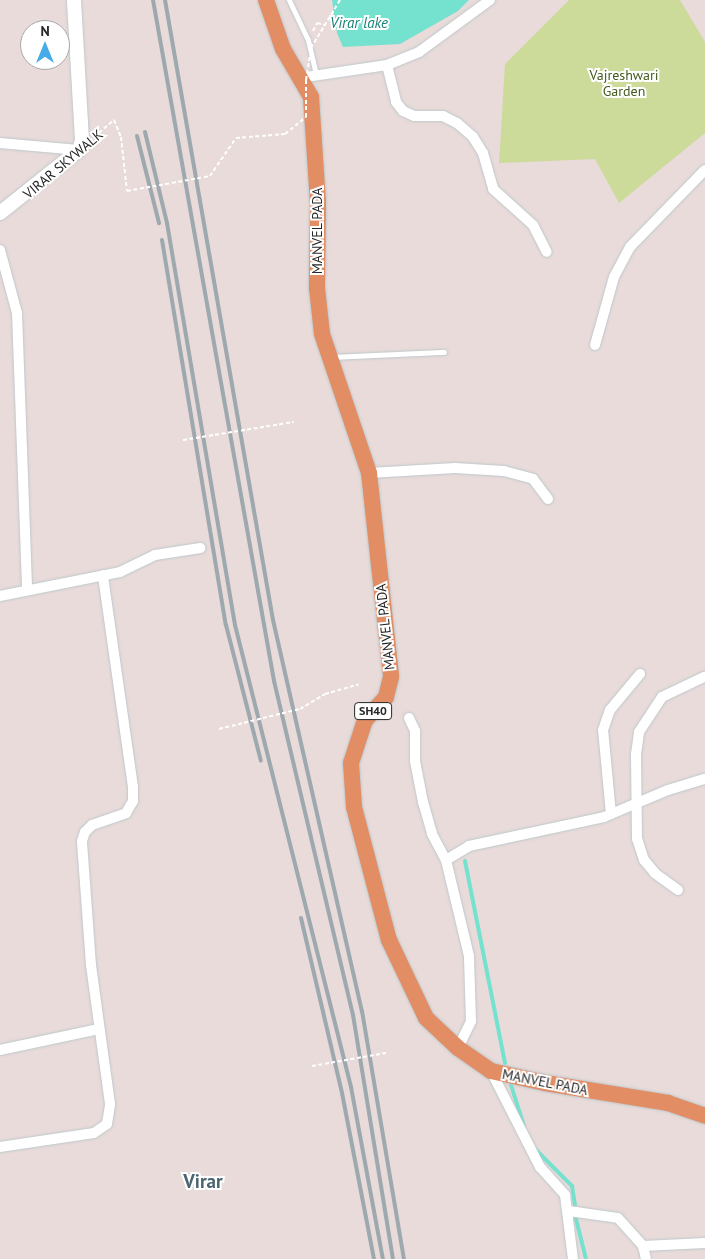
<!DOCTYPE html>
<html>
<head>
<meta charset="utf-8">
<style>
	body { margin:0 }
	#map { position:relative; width:705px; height:1259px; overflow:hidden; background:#e8dbd9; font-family:"PT Sans",sans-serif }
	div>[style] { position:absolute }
	.green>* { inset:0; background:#ccda9a }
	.water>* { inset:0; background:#74e2ce }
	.stream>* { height:4px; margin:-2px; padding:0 2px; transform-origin:2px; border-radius:2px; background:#74e2ce }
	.path>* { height:2px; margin-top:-1px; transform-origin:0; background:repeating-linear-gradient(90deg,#fff 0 4px,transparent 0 6.5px) }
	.roads { filter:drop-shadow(0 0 1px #bdc7cc) drop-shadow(0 0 1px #bdc7cc) }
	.service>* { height:5px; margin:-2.5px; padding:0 2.5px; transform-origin:2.5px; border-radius:2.5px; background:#fff }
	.minor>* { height:10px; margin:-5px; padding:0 5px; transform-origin:5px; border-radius:5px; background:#fff }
	.tertiary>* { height:14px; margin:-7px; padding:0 7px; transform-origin:7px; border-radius:7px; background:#fff }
	.primary>* { height:16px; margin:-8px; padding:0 8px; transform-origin:8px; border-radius:8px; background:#e28d64 }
	.rail>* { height:4px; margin:-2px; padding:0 2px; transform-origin:2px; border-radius:2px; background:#9da8af }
	.path-bridge>* { height:2px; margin-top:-1px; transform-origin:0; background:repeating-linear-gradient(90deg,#fff 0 4px,transparent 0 6.5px) }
	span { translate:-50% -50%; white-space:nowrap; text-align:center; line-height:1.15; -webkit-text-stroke:4px #fff; paint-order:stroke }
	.shield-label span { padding:1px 4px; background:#fff; border:1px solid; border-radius:4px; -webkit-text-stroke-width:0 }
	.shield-label { font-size:12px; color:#262626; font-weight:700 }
	.park-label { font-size:14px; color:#465b1f }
	.street-label { font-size:14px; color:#262626 }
	.water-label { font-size:15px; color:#198278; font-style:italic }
	.district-label { font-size:19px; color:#4c6472; font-weight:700 }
	.north { position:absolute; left:20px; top:20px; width:50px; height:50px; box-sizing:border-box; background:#fff; border:1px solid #a8a8a8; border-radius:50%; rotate:0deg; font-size:14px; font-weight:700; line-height:20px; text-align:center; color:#262626 }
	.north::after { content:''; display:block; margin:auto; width:18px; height:22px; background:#46ace8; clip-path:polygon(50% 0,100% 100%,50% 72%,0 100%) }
</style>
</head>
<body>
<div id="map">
	<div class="green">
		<i style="clip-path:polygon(569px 0,680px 0,705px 42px,705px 133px,619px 203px,595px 159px,499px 163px,505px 64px)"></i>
	</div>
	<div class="water">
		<i style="clip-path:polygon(332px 0,469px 0,458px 11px,400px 44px,343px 47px,337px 33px)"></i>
	</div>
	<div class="stream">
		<i style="left:465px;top:861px;width:206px;rotate:78.8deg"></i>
		<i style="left:511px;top:1085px;width:43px;rotate:72.4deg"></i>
		<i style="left:534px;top:1148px;width:54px;rotate:45deg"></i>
		<i style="left:572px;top:1186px;width:19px;rotate:81deg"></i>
		<i style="left:576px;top:1219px;width:41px;rotate:76deg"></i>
	</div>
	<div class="path">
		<i style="left:313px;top:31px;width:9px;rotate:-63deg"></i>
		<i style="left:317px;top:23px;width:9px;rotate:13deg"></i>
	</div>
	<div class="roads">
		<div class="service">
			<i style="left:289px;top:0;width:44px;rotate:64.6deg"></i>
			<i style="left:308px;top:40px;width:36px;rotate:77deg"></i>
			<i style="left:333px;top:357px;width:111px;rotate:-2.6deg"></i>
		</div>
		<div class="minor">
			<i style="left:387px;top:65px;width:38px;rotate:76deg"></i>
			<i style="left:396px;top:102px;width:11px;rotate:52deg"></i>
			<i style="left:403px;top:111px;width:12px;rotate:24deg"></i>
			<i style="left:414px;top:116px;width:29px"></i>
			<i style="left:443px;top:116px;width:16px;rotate:27deg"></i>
			<i style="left:457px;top:123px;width:21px;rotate:41deg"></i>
			<i style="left:473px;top:137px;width:19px;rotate:58deg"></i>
			<i style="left:483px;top:153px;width:37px;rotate:74deg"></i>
			<i style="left:493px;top:189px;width:54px;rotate:42deg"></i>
			<i style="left:533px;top:225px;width:30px;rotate:63deg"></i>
			<i style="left:299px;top:78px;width:89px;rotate:-8.4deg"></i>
			<i style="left:387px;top:65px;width:35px;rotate:-22deg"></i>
			<i style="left:419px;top:52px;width:88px;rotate:-36.2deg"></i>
			<i style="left:0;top:143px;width:79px;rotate:5.1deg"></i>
			<i style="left:0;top:250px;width:65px;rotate:74.9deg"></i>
			<i style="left:17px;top:313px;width:277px;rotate:87.9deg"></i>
			<i style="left:595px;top:345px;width:71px;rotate:-74.4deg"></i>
			<i style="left:614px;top:277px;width:34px;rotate:-62deg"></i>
			<i style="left:630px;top:247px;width:107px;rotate:-45.8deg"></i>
			<i style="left:369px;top:473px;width:86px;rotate:-3.3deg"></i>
			<i style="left:455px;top:468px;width:49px;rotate:3.5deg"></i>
			<i style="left:504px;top:471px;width:30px;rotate:15deg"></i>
			<i style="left:533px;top:479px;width:25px;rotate:53deg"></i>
			<i style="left:0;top:596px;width:122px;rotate:-11.3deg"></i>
			<i style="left:120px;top:572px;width:39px;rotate:-26deg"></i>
			<i style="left:155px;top:555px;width:46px;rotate:-8.8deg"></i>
			<i style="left:409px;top:718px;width:14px;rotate:65deg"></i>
			<i style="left:415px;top:731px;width:30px;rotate:90deg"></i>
			<i style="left:415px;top:761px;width:42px;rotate:79deg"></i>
			<i style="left:423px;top:802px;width:33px;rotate:74deg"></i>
			<i style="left:432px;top:834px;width:30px;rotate:62deg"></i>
			<i style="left:611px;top:814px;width:84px;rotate:-95.4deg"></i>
			<i style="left:603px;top:730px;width:21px;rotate:-71deg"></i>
			<i style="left:610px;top:710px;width:47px;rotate:-50.2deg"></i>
			<i style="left:678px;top:890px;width:29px;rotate:-144deg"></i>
			<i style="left:655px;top:873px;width:17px;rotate:-130deg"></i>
			<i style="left:644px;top:860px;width:22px;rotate:-108deg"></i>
			<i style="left:637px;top:839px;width:85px;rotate:-90.7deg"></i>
			<i style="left:636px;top:754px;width:22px;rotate:-82deg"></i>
			<i style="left:639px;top:732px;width:42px;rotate:-56.7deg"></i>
			<i style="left:662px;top:697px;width:47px;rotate:-25.5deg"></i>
			<i style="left:458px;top:1048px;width:30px;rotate:-64deg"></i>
			<i style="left:471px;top:1021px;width:65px;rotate:-91.8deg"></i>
			<i style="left:469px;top:956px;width:99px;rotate:-103.5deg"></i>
			<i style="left:446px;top:860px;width:27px;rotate:-31deg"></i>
			<i style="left:469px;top:846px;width:138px;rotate:-12.1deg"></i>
			<i style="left:604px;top:817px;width:69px;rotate:-22.9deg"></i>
			<i style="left:668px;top:790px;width:39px;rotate:-17deg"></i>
			<i style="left:0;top:1050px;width:101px;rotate:-12deg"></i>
			<i style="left:491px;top:1071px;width:108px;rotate:63deg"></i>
			<i style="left:540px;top:1167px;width:38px;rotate:48deg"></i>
			<i style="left:565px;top:1195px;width:64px;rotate:82.9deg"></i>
			<i style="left:0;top:1147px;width:95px;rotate:-8.5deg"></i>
			<i style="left:94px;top:1133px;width:16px;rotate:-35deg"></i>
			<i style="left:107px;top:1124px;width:20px;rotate:-81deg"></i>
			<i style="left:110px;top:1104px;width:140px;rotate:-97.8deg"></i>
			<i style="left:91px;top:965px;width:124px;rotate:-94.2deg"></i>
			<i style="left:82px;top:841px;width:9px;rotate:-72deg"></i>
			<i style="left:85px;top:832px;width:10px;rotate:-45deg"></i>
			<i style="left:92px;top:825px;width:36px;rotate:-19deg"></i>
			<i style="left:126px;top:813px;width:14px;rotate:-60deg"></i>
			<i style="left:133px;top:801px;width:14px;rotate:-90deg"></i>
			<i style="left:133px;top:787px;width:214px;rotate:-98.1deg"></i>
			<i style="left:569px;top:1211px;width:49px;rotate:8.1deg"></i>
			<i style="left:618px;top:1218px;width:38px;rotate:48deg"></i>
			<i style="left:643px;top:1246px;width:13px;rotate:77deg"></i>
			<i style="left:643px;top:1246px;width:62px;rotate:-2.8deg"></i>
		</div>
		<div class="tertiary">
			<i style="left:0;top:213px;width:101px;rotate:-38.6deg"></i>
			<i style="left:79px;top:150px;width:10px;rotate:-73deg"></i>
			<i style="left:82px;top:140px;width:140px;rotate:-93.3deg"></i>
		</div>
		<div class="primary">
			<i style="left:266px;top:0;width:52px;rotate:70.9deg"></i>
			<i style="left:283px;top:49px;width:56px;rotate:59.7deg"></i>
			<i style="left:311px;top:97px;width:106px;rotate:86.2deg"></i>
			<i style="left:318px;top:203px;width:85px;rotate:90.7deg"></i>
			<i style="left:317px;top:288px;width:46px;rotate:83.8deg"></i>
			<i style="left:322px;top:334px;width:147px;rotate:71.3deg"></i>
			<i style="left:369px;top:473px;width:205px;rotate:83.8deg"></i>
			<i style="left:391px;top:677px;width:21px;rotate:104deg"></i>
			<i style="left:386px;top:697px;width:31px;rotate:132deg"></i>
			<i style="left:365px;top:720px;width:45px;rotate:108deg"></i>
			<i style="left:351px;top:763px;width:44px;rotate:86.1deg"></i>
			<i style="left:354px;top:807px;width:138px;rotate:75.3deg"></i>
			<i style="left:389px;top:940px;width:86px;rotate:64.6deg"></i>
			<i style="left:426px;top:1018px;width:44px;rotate:43.2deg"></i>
			<i style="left:458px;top:1048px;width:40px;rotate:34.9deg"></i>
			<i style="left:491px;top:1071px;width:55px;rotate:12.5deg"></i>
			<i style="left:545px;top:1083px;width:125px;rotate:9.2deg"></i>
			<i style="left:668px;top:1103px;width:39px;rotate:19deg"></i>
		</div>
	</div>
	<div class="rail">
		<i style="left:153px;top:0;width:692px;rotate:79.92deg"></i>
		<i style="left:274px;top:681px;width:343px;rotate:76.7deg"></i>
		<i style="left:353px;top:1015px;width:247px;rotate:80.7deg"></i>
		<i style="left:165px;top:0;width:629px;rotate:80.12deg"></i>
		<i style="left:273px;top:620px;width:401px;rotate:77.2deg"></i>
		<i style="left:362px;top:1011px;width:252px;rotate:80.4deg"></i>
		<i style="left:145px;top:132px;width:94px;rotate:76.4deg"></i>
		<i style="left:167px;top:223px;width:408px;rotate:80.4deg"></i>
		<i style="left:235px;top:625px;width:476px;rotate:75.9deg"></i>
		<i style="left:351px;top:1087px;width:175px;rotate:79.5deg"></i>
		<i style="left:137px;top:136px;width:90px;rotate:75.8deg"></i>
		<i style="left:162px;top:240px;width:390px;rotate:80.6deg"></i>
		<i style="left:226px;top:625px;width:140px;rotate:75.6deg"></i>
		<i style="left:301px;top:918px;width:180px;rotate:76.8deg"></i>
		<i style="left:342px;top:1093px;width:169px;rotate:79.1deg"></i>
	</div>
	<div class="path-bridge">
		<i style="left:0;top:217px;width:150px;rotate:-40.4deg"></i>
		<i style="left:114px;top:120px;width:18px;rotate:68deg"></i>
		<i style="left:121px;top:137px;width:54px;rotate:83.7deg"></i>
		<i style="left:127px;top:191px;width:84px;rotate:-10.2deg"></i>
		<i style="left:210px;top:176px;width:46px;rotate:-55.6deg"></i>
		<i style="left:236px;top:138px;width:49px;rotate:-4.7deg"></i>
		<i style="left:285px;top:134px;width:27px;rotate:-39deg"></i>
		<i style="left:306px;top:117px;width:37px;rotate:-90deg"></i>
		<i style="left:306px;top:80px;width:32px;rotate:-81deg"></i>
		<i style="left:311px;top:48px;width:56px;rotate:-58.9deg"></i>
		<i style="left:183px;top:440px;width:112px;rotate:-9.2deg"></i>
		<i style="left:219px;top:729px;width:83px;rotate:-13.9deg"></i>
		<i style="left:300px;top:709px;width:29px;rotate:-31deg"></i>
		<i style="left:325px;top:694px;width:35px;rotate:-16deg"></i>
		<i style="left:312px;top:1066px;width:75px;rotate:-10deg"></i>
	</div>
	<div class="shield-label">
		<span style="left:373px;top:711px">SH40</span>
	</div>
	<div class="park-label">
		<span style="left:624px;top:83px">Vajreshwari<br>Garden</span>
	</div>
	<div class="street-label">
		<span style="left:63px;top:164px;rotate:-40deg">VIRAR SKYWALK</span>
		<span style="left:317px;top:231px;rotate:-90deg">MANVEL PADA</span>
		<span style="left:385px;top:627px;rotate:-96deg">MANVEL PADA</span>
		<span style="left:545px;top:1082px;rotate:11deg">MANVEL PADA</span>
	</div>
	<div class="water-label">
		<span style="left:359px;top:23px">Virar lake</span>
	</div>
	<div class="district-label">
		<span style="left:203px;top:1182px">Virar</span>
	</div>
	<div class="north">N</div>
</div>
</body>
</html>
